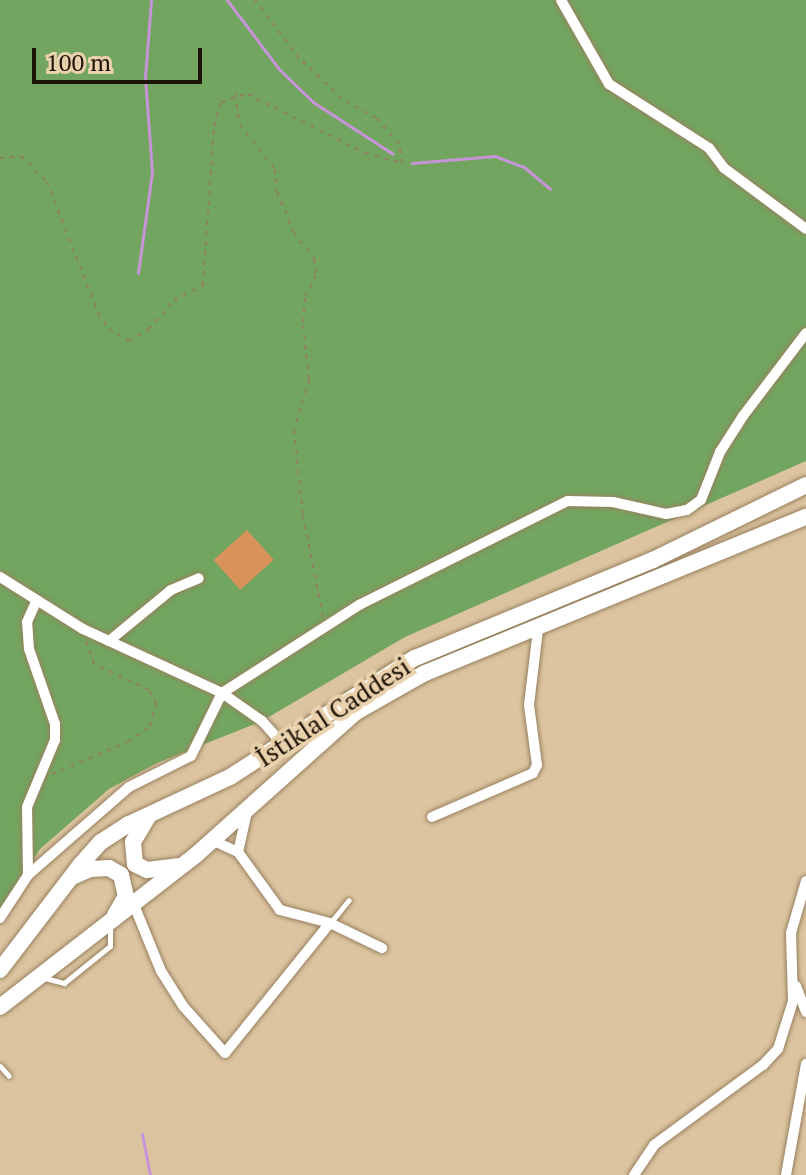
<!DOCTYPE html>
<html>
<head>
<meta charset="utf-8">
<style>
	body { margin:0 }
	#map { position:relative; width:806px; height:1175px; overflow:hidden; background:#dcc4a0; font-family:"PT Serif",serif }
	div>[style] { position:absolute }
	.forest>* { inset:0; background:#72a55f }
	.stream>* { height:3px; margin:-1.5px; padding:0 1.5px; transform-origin:1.5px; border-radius:1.5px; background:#c794d9 }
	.building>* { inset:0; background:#d9925a; transform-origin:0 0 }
	.path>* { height:2px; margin-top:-1px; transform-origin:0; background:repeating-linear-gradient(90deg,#917f64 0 4px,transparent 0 10px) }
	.roads { filter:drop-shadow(0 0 2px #98815f) drop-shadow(0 0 2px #98815f) }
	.service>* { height:5px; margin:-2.5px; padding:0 2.5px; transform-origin:2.5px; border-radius:2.5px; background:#fff }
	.minor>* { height:10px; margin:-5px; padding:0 5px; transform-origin:5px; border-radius:5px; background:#fff }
	.primary>* { height:16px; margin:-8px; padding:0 8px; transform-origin:8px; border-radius:8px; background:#fff }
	span { translate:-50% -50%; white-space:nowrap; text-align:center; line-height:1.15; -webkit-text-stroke:8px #ead1ad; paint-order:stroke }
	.street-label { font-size:26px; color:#1d1407 }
	.scale { position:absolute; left:32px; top:48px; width:170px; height:36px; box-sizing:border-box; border:4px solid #1d1407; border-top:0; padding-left:10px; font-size:24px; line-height:28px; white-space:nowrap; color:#1d1407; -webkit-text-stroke:6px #ead1ad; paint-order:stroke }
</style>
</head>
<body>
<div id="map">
	<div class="forest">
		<i style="clip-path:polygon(0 0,806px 0,806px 461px,405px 637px,262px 721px,157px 763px,109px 789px,40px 849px,0 912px)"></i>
	</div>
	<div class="stream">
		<i style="left:227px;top:0;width:86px;rotate:53deg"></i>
		<i style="left:279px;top:69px;width:47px;rotate:44.1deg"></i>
		<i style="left:313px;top:102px;width:95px;rotate:33deg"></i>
		<i style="left:412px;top:163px;width:83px;rotate:-4.8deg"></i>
		<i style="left:495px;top:156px;width:31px;rotate:21deg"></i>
		<i style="left:524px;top:167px;width:34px;rotate:40deg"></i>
		<i style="left:138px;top:273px;width:102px;rotate:-82.1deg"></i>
		<i style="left:152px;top:172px;width:95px;rotate:-94.2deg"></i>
		<i style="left:145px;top:77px;width:77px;rotate:-85.5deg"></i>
		<i style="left:142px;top:1134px;width:42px;rotate:79deg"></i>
	</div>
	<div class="building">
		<i style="left:247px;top:530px;width:40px;height:45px;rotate:48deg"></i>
	</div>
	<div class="path">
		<i style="left:235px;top:94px;width:31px;rotate:81deg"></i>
		<i style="left:240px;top:125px;width:56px;rotate:51.5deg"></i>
		<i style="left:275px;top:169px;width:23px;rotate:85deg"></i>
		<i style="left:277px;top:192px;width:44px;rotate:67.5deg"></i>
		<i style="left:294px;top:233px;width:33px;rotate:52deg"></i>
		<i style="left:314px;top:259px;width:16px;rotate:83deg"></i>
		<i style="left:316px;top:275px;width:25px;rotate:116deg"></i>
		<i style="left:305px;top:298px;width:27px;rotate:94deg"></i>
		<i style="left:303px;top:325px;width:55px;rotate:83.8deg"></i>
		<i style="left:309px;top:380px;width:52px;rotate:106.7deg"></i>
		<i style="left:294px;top:430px;width:85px;rotate:84deg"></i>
		<i style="left:303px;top:515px;width:104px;rotate:78.9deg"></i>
		<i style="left:0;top:158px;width:21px;rotate:-5deg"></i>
		<i style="left:21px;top:156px;width:37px;rotate:45deg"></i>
		<i style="left:47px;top:182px;width:141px;rotate:68.7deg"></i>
		<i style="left:98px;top:313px;width:19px;rotate:55deg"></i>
		<i style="left:109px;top:329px;width:23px;rotate:31deg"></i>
		<i style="left:129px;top:341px;width:23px;rotate:-31deg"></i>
		<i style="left:149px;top:329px;width:38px;rotate:-49deg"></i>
		<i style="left:174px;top:300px;width:33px;rotate:-27deg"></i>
		<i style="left:203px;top:285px;width:159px;rotate:-86deg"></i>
		<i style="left:214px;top:126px;width:25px;rotate:-74deg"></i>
		<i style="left:221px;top:102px;width:28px;rotate:-17deg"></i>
		<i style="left:248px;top:94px;width:131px;rotate:26.8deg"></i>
		<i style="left:365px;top:153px;width:38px;rotate:15deg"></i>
		<i style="left:402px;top:163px;width:19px;rotate:-99deg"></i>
		<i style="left:399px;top:144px;width:35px;rotate:-131deg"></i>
		<i style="left:376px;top:118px;width:39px;rotate:-150deg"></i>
		<i style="left:342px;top:98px;width:59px;rotate:-137.1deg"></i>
		<i style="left:299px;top:58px;width:73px;rotate:-127.2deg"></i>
		<i style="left:52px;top:774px;width:82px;rotate:-22.8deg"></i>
		<i style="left:128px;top:742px;width:27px;rotate:-36deg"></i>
		<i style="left:150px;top:726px;width:23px;rotate:-75deg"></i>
		<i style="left:156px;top:704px;width:16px;rotate:-117deg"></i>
		<i style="left:149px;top:690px;width:61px;rotate:-154.7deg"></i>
		<i style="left:94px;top:664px;width:24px;rotate:-109deg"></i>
	</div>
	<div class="roads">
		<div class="service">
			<i style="left:331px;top:922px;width:28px;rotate:-51deg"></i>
			<i style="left:45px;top:978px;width:20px;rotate:15deg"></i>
			<i style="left:64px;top:983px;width:59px;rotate:-38.8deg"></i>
			<i style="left:110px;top:946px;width:19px;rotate:-90deg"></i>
			<i style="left:0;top:1066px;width:13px;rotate:48deg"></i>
		</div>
		<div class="minor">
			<i style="left:561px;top:0;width:97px;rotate:60.3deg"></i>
			<i style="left:609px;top:84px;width:119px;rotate:32.6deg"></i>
			<i style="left:709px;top:148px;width:25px;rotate:53deg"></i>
			<i style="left:724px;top:168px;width:102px;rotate:36.6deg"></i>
			<i style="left:0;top:577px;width:98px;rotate:32.1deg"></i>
			<i style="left:83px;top:629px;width:153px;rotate:24.7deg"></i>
			<i style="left:222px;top:693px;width:49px;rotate:35deg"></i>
			<i style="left:262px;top:721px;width:31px;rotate:48deg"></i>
			<i style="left:109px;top:641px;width:80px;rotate:-39.4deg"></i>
			<i style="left:171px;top:590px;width:30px;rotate:-23deg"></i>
			<i style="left:432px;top:817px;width:110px;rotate:-23.5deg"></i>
			<i style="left:533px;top:773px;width:9px;rotate:-63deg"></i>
			<i style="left:537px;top:765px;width:61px;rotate:-97.6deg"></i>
			<i style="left:529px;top:705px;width:77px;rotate:-83.2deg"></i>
			<i style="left:212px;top:840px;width:29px;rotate:25deg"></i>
			<i style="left:238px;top:852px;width:41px;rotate:-77.3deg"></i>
			<i style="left:28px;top:875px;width:134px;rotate:-41.1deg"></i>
			<i style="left:129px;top:787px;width:69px;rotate:-26.6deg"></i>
			<i style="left:191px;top:756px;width:70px;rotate:-63.8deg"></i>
			<i style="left:222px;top:693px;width:163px;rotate:-32.7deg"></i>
			<i style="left:359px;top:605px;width:233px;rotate:-26.5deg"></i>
			<i style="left:568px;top:501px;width:45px;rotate:1.3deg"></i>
			<i style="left:613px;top:502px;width:54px;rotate:12.8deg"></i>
			<i style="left:666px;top:514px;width:21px;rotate:-11deg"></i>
			<i style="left:687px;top:510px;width:17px;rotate:-36deg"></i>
			<i style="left:701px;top:500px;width:52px;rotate:-68.4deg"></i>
			<i style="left:720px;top:452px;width:43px;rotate:-57.4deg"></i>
			<i style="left:743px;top:416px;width:104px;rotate:-52.8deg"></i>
			<i style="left:134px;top:905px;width:71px;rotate:67.8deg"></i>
			<i style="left:161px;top:971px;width:41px;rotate:57.8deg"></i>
			<i style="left:183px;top:1006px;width:63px;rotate:48.2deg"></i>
			<i style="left:225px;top:1053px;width:167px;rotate:-51.1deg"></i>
			<i style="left:330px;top:923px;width:52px;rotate:-165.4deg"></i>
			<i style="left:280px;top:910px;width:72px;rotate:-125.9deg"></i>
			<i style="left:0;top:918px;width:51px;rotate:-56.9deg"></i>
			<i style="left:28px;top:875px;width:68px;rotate:-90.8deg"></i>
			<i style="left:27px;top:807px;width:73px;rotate:-67.3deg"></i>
			<i style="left:55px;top:740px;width:16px;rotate:-90deg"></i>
			<i style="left:55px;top:724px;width:79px;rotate:-109.1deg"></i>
			<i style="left:29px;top:649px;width:27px;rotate:-94deg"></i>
			<i style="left:27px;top:622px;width:24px;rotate:-66deg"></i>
			<i style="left:330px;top:923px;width:58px;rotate:25.7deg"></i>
			<i style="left:796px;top:986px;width:28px;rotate:69deg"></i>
			<i style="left:634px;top:1175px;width:36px;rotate:-56deg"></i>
			<i style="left:654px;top:1145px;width:135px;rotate:-36.3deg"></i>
			<i style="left:763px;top:1065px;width:22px;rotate:-47deg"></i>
			<i style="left:778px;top:1049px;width:50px;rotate:-72.6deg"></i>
			<i style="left:793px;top:1001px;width:68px;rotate:-91.7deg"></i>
			<i style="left:791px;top:933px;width:54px;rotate:-73.9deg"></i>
			<i style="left:786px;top:1175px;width:113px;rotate:-79.8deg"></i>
		</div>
		<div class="primary">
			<i style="left:148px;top:817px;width:29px;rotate:121deg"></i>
			<i style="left:133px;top:842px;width:22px;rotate:85deg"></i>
			<i style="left:135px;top:864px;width:13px;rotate:27deg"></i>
			<i style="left:147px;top:870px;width:31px;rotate:-7deg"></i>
			<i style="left:72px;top:877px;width:20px;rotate:-24deg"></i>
			<i style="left:90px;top:869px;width:19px;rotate:-3deg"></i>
			<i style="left:109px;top:868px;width:14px;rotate:30deg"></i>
			<i style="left:121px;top:875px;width:22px;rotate:77deg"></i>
			<i style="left:126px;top:896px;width:22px;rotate:120deg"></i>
			<i style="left:0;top:970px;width:133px;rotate:-52.6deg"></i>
			<i style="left:81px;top:864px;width:30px;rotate:-48deg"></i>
			<i style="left:101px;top:842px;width:33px;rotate:-33deg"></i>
			<i style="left:129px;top:824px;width:111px;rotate:-25deg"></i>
			<i style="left:230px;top:777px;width:220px;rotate:-32.8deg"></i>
			<i style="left:415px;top:658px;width:257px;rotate:-22.4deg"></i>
			<i style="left:653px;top:560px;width:170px;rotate:-26.1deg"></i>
			<i style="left:0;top:1007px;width:249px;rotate:-37.8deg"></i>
			<i style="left:197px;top:854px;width:213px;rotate:-41.8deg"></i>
			<i style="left:356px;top:712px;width:79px;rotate:-29.5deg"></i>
			<i style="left:425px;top:673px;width:412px;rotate:-22.3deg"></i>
		</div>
	</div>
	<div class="street-label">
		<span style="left:333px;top:712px;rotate:-33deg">İstiklal Caddesi</span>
	</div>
	<div class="scale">100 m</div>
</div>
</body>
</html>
